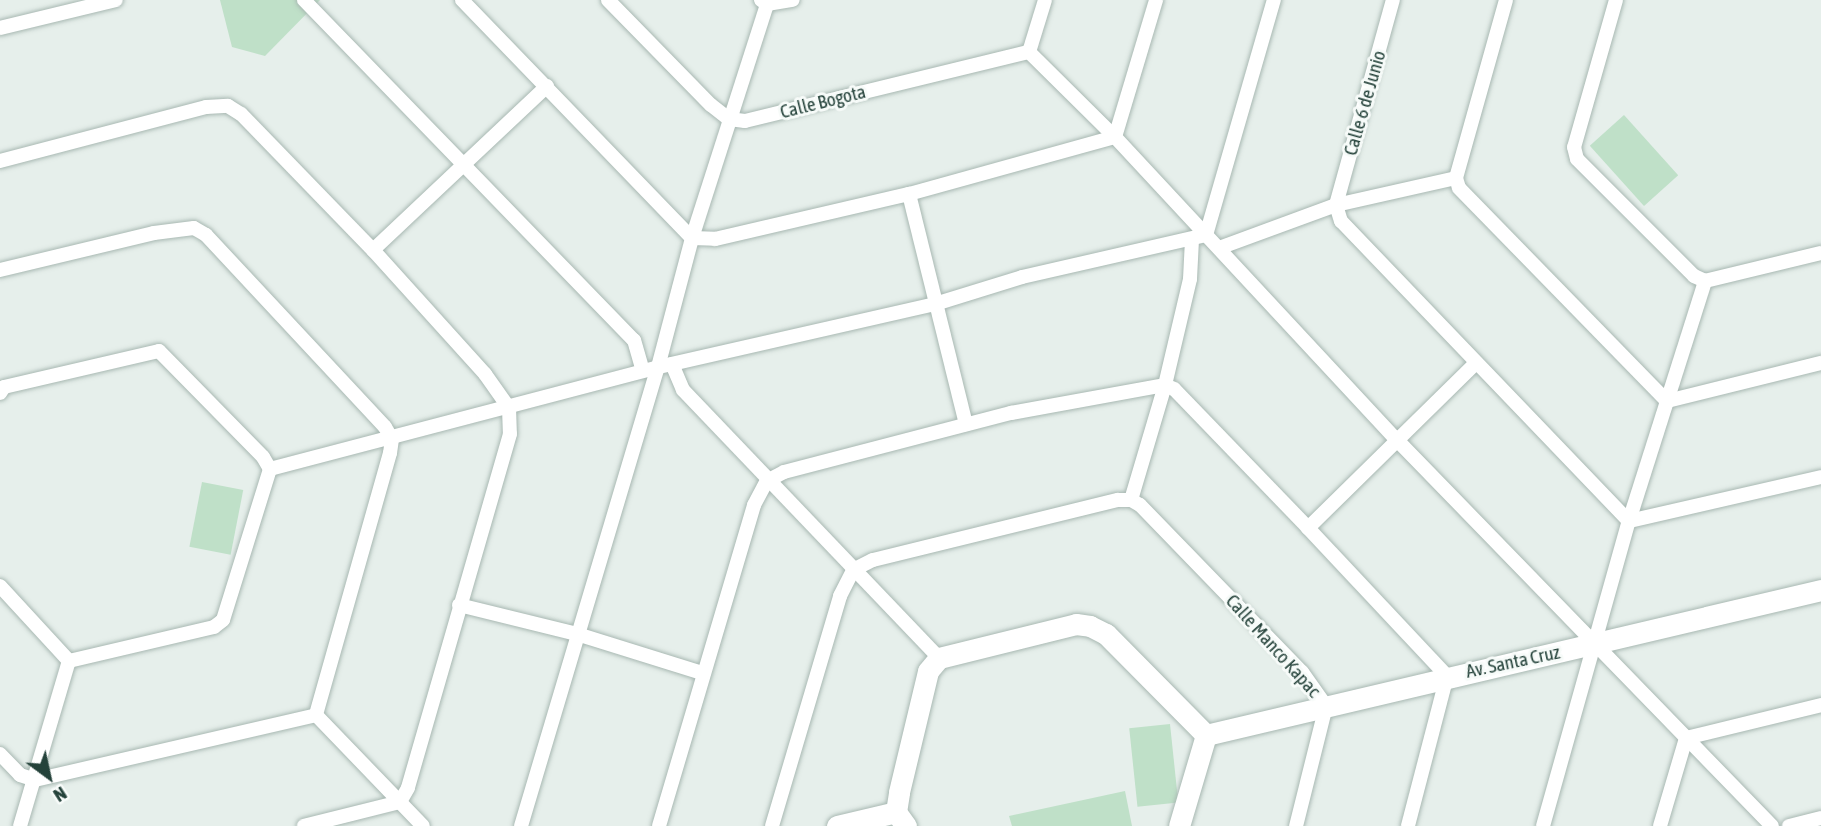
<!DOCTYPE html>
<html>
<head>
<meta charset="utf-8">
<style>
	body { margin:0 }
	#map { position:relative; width:1821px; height:826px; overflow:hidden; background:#e6efeb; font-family:"Asap Condensed",sans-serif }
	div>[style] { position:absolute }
	.green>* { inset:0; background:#bfe0c8; transform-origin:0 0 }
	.roads { filter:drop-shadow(0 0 2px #a8b8b2) drop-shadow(0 0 2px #a8b8b2) }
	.street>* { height:14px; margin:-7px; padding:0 7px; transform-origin:7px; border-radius:7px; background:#fff }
	.secondary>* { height:21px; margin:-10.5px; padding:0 10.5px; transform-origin:10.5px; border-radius:10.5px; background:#fff }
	span { translate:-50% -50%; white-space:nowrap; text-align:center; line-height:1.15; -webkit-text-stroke:6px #f7fbf9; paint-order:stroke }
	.street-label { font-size:19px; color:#24423a }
	.north { position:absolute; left:14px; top:742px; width:70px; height:70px; -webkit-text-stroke:5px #f7fbf9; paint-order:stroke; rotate:147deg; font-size:19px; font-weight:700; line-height:28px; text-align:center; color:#24423a }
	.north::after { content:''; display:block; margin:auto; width:24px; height:32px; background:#24423a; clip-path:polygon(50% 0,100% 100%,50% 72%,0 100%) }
</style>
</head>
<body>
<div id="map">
	<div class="green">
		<i style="clip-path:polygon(220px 0,320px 0,265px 56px,232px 47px)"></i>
		<i style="left:1624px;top:115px;width:81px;height:46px;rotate:48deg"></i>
		<i style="left:202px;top:482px;width:42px;height:66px;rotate:11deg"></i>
		<i style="left:1170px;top:724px;width:79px;height:41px;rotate:84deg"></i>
		<i style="clip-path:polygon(1125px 791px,1132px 826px,1012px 826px,1009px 816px)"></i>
	</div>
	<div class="roads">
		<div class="street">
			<i style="left:304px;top:0;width:474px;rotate:45.9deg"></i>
			<i style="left:634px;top:340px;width:32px;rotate:74deg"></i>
			<i style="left:462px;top:0;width:331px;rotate:46deg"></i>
			<i style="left:692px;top:238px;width:23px;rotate:2deg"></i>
			<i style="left:715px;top:239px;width:199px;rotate:-13.1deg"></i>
			<i style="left:909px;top:194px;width:214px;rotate:-15.5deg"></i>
			<i style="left:1115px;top:137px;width:143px;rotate:-73.3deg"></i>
			<i style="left:608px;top:0;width:147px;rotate:45.6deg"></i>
			<i style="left:711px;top:105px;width:23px;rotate:38deg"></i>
			<i style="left:729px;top:119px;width:16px;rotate:7deg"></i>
			<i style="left:745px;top:121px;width:292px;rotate:-13.7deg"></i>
			<i style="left:761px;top:0;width:7px;rotate:34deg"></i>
			<i style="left:767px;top:4px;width:26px;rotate:-9deg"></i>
			<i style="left:1506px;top:0;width:185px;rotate:105.7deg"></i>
			<i style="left:1456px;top:178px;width:10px;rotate:73deg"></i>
			<i style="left:1459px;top:188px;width:298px;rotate:45.7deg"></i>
			<i style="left:1667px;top:401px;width:159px;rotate:-13.9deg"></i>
			<i style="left:1616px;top:0;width:153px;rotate:105.9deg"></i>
			<i style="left:1574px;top:147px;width:12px;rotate:76deg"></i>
			<i style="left:1577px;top:159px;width:165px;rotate:45deg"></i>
			<i style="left:1694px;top:276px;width:12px;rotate:24deg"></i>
			<i style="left:1705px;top:281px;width:119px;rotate:-13.6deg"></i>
			<i style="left:0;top:28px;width:119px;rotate:-13.6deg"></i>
			<i style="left:1029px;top:52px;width:121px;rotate:44.7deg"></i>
			<i style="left:1115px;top:137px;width:414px;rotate:47.1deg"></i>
			<i style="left:1397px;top:440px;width:538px;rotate:45.83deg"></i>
			<i style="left:1029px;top:52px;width:54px;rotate:-72.9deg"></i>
			<i style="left:0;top:161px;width:213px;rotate:-14.7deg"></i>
			<i style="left:206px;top:107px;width:22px;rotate:-3deg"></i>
			<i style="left:228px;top:106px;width:15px;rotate:32deg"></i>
			<i style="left:241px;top:114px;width:190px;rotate:45.9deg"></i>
			<i style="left:373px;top:250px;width:167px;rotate:47.9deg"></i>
			<i style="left:485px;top:374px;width:42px;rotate:54.8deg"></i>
			<i style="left:509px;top:408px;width:26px;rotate:88deg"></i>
			<i style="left:510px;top:434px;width:368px;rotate:106.1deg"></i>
			<i style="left:408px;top:788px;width:16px;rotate:120deg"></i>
			<i style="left:400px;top:802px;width:99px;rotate:166deg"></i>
			<i style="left:909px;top:194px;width:237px;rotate:76.1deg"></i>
			<i style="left:1336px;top:205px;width:17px;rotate:73deg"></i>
			<i style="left:1341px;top:221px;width:416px;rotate:46.2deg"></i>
			<i style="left:1629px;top:521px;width:197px;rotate:-12.9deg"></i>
			<i style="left:1336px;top:205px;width:213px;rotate:-74.5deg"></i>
			<i style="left:1219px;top:248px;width:125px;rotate:-20.2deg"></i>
			<i style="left:1336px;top:205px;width:123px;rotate:-12.7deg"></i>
			<i style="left:373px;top:250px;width:239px;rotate:-43.3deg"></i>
			<i style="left:0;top:270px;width:158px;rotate:-13.5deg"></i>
			<i style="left:154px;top:233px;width:40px;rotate:-7.1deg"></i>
			<i style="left:194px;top:228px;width:14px;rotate:30deg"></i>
			<i style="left:206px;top:235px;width:262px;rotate:47deg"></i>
			<i style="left:385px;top:427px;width:14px;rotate:60deg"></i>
			<i style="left:392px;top:439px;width:14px;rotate:98deg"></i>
			<i style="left:390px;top:453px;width:272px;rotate:105.8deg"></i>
			<i style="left:672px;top:364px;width:28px;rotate:67deg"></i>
			<i style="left:683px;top:390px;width:371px;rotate:46.3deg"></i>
			<i style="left:0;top:393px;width:7px;rotate:-56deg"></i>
			<i style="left:4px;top:387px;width:159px;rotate:-13.1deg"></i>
			<i style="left:159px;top:351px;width:148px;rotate:45.5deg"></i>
			<i style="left:263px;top:457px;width:14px;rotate:60deg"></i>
			<i style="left:270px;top:469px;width:158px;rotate:107.3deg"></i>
			<i style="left:223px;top:620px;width:11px;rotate:142deg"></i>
			<i style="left:214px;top:627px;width:149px;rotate:166.8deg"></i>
			<i style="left:69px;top:661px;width:102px;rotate:-132.6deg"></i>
			<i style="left:270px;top:469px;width:401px;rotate:-14.7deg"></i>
			<i style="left:658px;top:367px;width:284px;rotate:-12.8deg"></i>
			<i style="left:935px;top:304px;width:91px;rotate:-17.2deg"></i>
			<i style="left:1022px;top:277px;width:189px;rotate:-12.9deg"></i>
			<i style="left:1206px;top:235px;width:245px;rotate:-73.9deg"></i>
			<i style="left:1131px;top:500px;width:120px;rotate:-73.5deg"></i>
			<i style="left:1165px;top:385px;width:109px;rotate:-76.7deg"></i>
			<i style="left:1190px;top:279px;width:40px;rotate:-87.1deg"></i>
			<i style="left:1308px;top:528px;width:235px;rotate:-44.5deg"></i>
			<i style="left:459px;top:605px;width:122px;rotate:13.8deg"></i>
			<i style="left:577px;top:634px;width:131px;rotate:17.3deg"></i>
			<i style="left:316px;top:715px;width:154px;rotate:46.1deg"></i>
			<i style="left:0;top:754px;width:29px;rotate:46deg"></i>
			<i style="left:20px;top:775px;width:16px;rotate:18deg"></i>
			<i style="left:35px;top:780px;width:288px;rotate:-13deg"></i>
			<i style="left:20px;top:826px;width:172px;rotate:-73.5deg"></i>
			<i style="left:521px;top:826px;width:479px;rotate:-73.4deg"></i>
			<i style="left:658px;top:367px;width:133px;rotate:-75.2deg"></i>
			<i style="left:692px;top:238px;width:246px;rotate:-72.2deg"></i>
			<i style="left:659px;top:826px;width:335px;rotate:-73.5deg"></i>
			<i style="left:754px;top:505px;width:27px;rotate:-62deg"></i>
			<i style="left:767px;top:481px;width:19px;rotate:-28deg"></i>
			<i style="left:784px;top:472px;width:235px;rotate:-14.6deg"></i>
			<i style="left:1011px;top:413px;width:157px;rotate:-10.3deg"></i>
			<i style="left:1165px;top:385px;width:10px;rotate:24deg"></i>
			<i style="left:1174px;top:389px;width:193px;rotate:46deg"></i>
			<i style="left:1308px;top:528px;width:203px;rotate:46.8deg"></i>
			<i style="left:1447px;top:676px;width:155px;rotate:104.6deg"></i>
			<i style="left:772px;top:826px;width:240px;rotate:-73.5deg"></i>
			<i style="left:840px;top:596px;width:29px;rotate:-63deg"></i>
			<i style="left:853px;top:570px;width:22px;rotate:-27deg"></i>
			<i style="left:873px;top:560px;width:252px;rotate:-13.8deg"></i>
			<i style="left:1118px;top:500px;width:13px"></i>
			<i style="left:1131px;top:500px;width:10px;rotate:29deg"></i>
			<i style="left:1140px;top:505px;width:233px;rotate:45.9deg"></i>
			<i style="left:1302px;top:672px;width:42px;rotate:54.8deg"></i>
			<i style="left:1326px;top:706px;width:124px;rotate:104deg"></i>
			<i style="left:1543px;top:826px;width:317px;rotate:-74.3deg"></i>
			<i style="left:1629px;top:521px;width:252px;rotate:-72.4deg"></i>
			<i style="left:1660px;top:826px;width:92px;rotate:-73.5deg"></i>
			<i style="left:1686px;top:738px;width:139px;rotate:-13.7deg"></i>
			<i style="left:1789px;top:826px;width:33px;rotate:-14deg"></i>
		</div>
		<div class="secondary">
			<i style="left:1206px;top:735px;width:632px;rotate:-13.27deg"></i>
			<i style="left:837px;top:826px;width:61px;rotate:-13.3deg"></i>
			<i style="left:906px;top:826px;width:17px;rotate:-126deg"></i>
			<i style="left:896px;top:812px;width:20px;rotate:-81deg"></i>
			<i style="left:899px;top:792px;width:124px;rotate:-76.5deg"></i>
			<i style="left:928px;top:671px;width:17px;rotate:-50deg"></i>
			<i style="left:939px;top:658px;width:141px;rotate:-13.9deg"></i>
			<i style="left:1076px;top:624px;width:14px;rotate:8deg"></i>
			<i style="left:1090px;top:626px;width:18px;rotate:27deg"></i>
			<i style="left:1106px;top:634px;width:142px;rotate:45.3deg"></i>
			<i style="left:1206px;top:735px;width:95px;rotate:106.5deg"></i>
		</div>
	</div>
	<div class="street-label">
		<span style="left:823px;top:102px;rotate:-14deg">Calle Bogota</span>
		<span style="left:1365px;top:103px;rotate:-74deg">Calle 6 de Junio</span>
		<span style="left:1273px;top:646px;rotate:48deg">Calle Manco Kapac</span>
		<span style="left:1513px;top:662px;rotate:-12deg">Av. Santa Cruz</span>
	</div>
	<div class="north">N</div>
</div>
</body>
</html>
